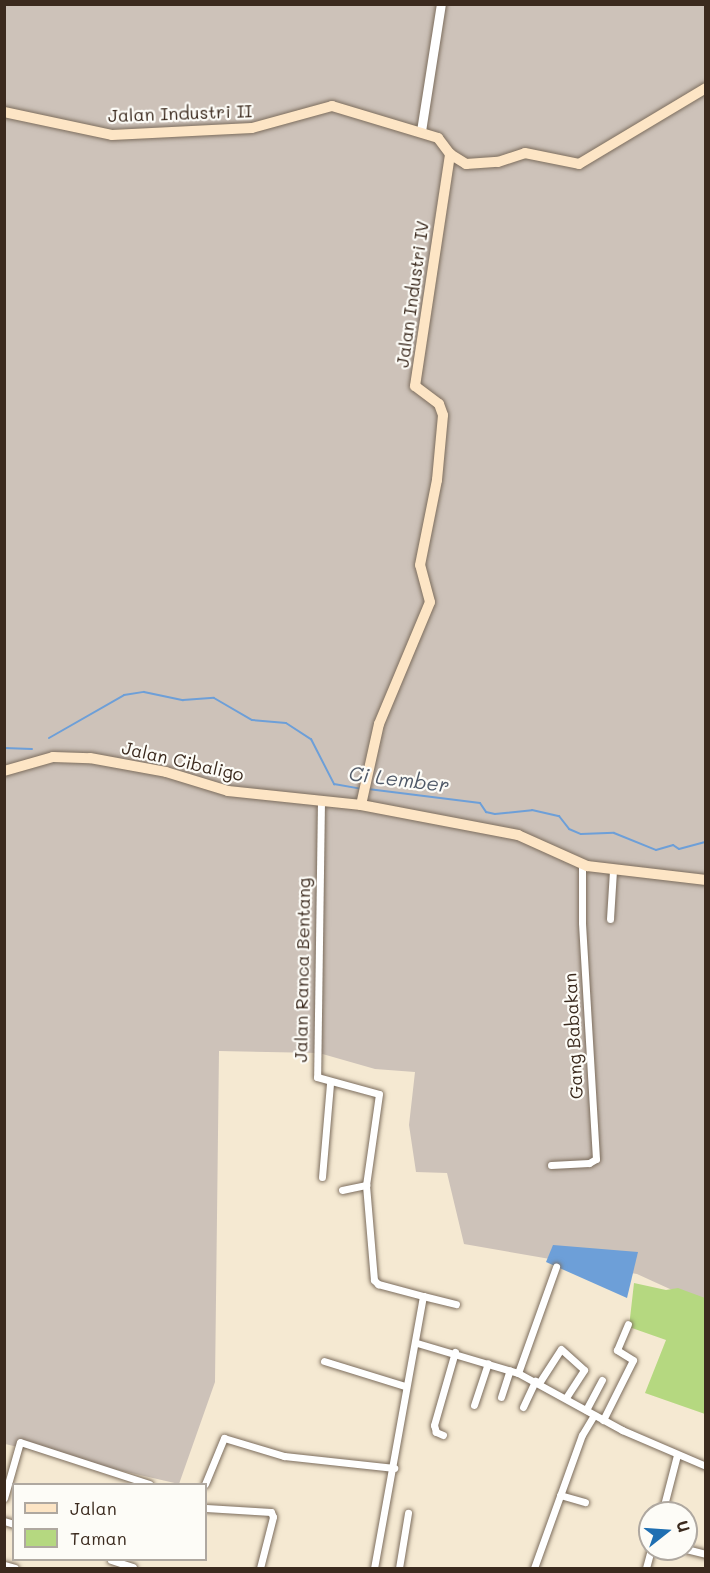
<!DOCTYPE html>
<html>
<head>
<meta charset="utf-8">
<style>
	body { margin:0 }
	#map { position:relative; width:710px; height:1573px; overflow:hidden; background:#f5e9d2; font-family:Mali,sans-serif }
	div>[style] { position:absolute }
	.industrial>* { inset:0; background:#cdc2b9 }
	.green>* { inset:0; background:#b5d880 }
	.water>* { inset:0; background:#6d9fd8 }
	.stream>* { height:2px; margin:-1px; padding:0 1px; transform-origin:1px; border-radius:1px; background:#6d9fd8 }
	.roads { filter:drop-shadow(0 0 2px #7c6d5d) drop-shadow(0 0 2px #7c6d5d) }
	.minor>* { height:7px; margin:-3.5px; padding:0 3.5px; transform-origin:3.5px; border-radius:3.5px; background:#fff }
	.tertiary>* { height:9px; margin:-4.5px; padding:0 4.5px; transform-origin:4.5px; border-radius:4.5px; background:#fff }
	.secondary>* { height:10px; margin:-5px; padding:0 5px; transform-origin:5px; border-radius:5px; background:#fde5c5 }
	span { translate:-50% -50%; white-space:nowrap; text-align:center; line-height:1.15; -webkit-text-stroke:4.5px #fdfcf7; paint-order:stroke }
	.street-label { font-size:18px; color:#3b2a1e }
	.water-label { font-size:20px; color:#4f5968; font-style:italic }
	.frame { position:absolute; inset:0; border:6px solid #3b2a1e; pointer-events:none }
	.legend { position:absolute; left:12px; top:1483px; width:195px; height:78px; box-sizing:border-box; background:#fdfcf7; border:2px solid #afa8a0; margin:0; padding:8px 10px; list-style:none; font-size:18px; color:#3b2a1e }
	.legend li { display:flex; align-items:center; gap:12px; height:30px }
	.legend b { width:30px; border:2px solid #afa8a0 }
	.north { position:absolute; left:638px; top:1501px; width:60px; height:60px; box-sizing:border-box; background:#fdfcf7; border:2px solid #afa8a0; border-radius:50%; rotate:73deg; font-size:16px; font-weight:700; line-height:24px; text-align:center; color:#3b2a1e }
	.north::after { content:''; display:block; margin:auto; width:21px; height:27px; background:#1f6fb2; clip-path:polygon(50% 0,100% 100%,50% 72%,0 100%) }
</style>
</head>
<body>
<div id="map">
	<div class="industrial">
		<i style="clip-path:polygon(5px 5px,705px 5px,705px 1305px,637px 1274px,464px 1244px,447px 1173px,416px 1172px,409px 1125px,415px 1072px,375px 1069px,319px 1053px,219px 1051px,215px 1382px,179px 1484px,5px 1444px)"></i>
	</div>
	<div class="green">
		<i style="clip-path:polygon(634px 1283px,666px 1290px,678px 1288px,705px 1298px,705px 1414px,645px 1393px,666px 1340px,629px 1327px)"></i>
	</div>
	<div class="water">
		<i style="clip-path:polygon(553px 1245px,638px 1252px,627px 1298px,546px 1262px)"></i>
	</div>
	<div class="stream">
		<i style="left:49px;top:738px;width:86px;rotate:-29.8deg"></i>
		<i style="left:124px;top:695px;width:20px;rotate:-9deg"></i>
		<i style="left:144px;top:692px;width:40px;rotate:12deg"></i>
		<i style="left:183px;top:700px;width:31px;rotate:-4deg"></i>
		<i style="left:214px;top:698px;width:44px;rotate:30.1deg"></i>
		<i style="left:252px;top:720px;width:34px;rotate:5deg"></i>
		<i style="left:286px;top:723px;width:30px;rotate:33deg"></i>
		<i style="left:311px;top:739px;width:51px;rotate:62.9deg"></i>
		<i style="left:334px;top:784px;width:28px;rotate:10deg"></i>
		<i style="left:4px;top:748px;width:28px;rotate:2deg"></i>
		<i style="left:368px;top:789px;width:113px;rotate:7.1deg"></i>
		<i style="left:480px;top:803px;width:11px;rotate:56deg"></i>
		<i style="left:486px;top:812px;width:9px;rotate:13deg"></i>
		<i style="left:495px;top:814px;width:37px;rotate:-6deg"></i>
		<i style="left:532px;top:810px;width:28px;rotate:13deg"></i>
		<i style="left:559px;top:816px;width:16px;rotate:52deg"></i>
		<i style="left:569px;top:829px;width:13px;rotate:23deg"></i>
		<i style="left:581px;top:834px;width:33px;rotate:-2deg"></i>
		<i style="left:614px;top:833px;width:45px;rotate:22deg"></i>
		<i style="left:656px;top:850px;width:18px;rotate:-16deg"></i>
		<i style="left:673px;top:845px;width:7px;rotate:34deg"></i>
		<i style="left:679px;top:849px;width:28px;rotate:-15deg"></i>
	</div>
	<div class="roads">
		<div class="minor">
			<i style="left:321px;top:800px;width:277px;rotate:90.8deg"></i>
			<i style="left:317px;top:1077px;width:64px;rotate:15.3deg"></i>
			<i style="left:379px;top:1094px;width:92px;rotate:98.1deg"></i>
			<i style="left:366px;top:1185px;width:95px;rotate:85.2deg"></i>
			<i style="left:374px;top:1280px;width:6px;rotate:45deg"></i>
			<i style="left:378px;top:1284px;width:47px;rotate:14.9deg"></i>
			<i style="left:423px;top:1296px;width:276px;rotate:100.2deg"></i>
			<i style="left:610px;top:919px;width:49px;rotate:-86.5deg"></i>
			<i style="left:551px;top:1165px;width:38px;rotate:-3deg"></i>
			<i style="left:589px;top:1163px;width:8px;rotate:-30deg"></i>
			<i style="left:596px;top:1159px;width:237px;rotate:-93.4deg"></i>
			<i style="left:582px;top:922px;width:58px;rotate:-90deg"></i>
			<i style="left:322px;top:1177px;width:94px;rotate:-85.1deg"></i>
			<i style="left:342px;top:1190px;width:25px;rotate:-12deg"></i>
			<i style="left:423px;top:1296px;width:34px;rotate:14deg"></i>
			<i style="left:417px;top:1343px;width:105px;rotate:16.5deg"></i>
			<i style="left:518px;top:1373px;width:119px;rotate:28.7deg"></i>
			<i style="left:622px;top:1430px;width:91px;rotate:23.2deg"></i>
			<i style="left:324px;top:1361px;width:85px;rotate:17.2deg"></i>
			<i style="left:518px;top:1373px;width:113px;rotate:-70.3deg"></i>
			<i style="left:539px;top:1383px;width:40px;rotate:-57.1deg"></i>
			<i style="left:561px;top:1349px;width:31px;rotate:42deg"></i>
			<i style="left:584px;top:1370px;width:33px;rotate:123deg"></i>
			<i style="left:501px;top:1397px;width:28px;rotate:-72deg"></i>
			<i style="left:474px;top:1405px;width:44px;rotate:-71.6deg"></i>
			<i style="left:523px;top:1407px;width:29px;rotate:-65deg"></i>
			<i style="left:586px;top:1410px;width:34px;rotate:-62deg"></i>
			<i style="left:603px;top:1420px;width:67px;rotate:-63.4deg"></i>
			<i style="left:633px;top:1360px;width:19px;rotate:-148deg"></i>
			<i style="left:617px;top:1350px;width:28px;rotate:-67deg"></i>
			<i style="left:443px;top:1435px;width:8px;rotate:-157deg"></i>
			<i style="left:436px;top:1432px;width:7px;rotate:-106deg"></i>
			<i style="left:434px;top:1425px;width:76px;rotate:-74deg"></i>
			<i style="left:205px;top:1484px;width:50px;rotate:-67.6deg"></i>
			<i style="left:224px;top:1438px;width:63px;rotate:16.7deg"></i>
			<i style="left:284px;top:1456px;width:111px;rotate:6.2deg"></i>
			<i style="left:560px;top:1495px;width:26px;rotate:16deg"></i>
			<i style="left:4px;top:1498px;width:58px;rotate:-74.1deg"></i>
			<i style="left:20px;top:1442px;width:136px;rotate:18deg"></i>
			<i style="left:206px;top:1508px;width:65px;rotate:3.5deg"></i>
			<i style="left:271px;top:1512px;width:5px;rotate:68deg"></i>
			<i style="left:273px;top:1517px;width:53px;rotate:104.3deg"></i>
			<i style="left:662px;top:1513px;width:60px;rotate:-75.5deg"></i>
			<i style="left:4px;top:1521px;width:10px;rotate:17deg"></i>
			<i style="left:686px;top:1549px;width:21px;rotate:14deg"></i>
			<i style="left:111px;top:1560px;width:23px;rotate:18deg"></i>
			<i style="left:4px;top:1565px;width:11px;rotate:15deg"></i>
			<i style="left:399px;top:1568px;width:56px;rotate:-80.7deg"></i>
			<i style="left:534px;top:1568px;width:141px;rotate:-70.2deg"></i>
			<i style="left:582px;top:1435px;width:23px;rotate:-59deg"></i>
			<i style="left:646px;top:1568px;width:20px;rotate:-75deg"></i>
		</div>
		<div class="tertiary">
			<i style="left:421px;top:131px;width:129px;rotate:-81.1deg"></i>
		</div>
		<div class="secondary">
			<i style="left:4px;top:112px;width:110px;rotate:12deg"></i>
			<i style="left:112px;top:135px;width:140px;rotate:-2.9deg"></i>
			<i style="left:252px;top:128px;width:83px;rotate:-15.4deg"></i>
			<i style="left:332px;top:106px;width:111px;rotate:16.8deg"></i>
			<i style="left:438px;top:138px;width:20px;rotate:53deg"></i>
			<i style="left:450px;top:154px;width:19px;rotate:32deg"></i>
			<i style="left:466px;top:164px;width:32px;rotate:-4deg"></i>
			<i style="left:498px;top:162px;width:28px;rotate:-18deg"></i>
			<i style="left:525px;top:153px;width:55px;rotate:11.5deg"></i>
			<i style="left:579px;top:164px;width:148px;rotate:-30.9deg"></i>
			<i style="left:4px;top:771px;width:51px;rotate:-15.9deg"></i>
			<i style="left:53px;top:757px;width:37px;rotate:2deg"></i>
			<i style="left:90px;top:758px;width:77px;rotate:10.4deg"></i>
			<i style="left:166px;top:772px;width:65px;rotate:17deg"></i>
			<i style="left:228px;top:791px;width:134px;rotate:6deg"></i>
			<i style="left:361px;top:805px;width:160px;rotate:10.8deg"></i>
			<i style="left:518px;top:835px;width:76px;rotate:24.2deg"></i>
			<i style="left:587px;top:866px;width:120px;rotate:6.7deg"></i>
			<i style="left:361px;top:805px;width:83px;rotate:-77.5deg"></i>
			<i style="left:379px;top:724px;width:132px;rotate:-67.3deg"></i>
			<i style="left:430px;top:602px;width:38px;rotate:-105deg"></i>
			<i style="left:420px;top:565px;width:87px;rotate:-78.7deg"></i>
			<i style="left:437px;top:480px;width:65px;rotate:-84.7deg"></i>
			<i style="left:443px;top:415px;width:12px;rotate:-110deg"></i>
			<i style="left:439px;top:404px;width:30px;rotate:-143deg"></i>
			<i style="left:415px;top:386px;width:235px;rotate:-81.4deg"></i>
		</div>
	</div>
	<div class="street-label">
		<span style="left:180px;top:113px;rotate:-2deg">Jalan Industri II</span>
		<span style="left:412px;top:294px;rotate:-82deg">Jalan Industri IV</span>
		<span style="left:183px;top:761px;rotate:13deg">Jalan Cibaligo</span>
		<span style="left:302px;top:970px;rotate:-89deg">Jalan Ranca Bentang</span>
		<span style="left:573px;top:1036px;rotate:-93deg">Gang Babakan</span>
	</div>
	<div class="water-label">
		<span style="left:399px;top:779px;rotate:7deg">Ci Lember</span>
	</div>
	<div class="frame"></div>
	<ul class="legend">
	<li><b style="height:8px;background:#fde5c5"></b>Jalan</li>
	<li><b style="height:16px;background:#b5d880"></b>Taman</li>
	</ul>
	<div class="north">U</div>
</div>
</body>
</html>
